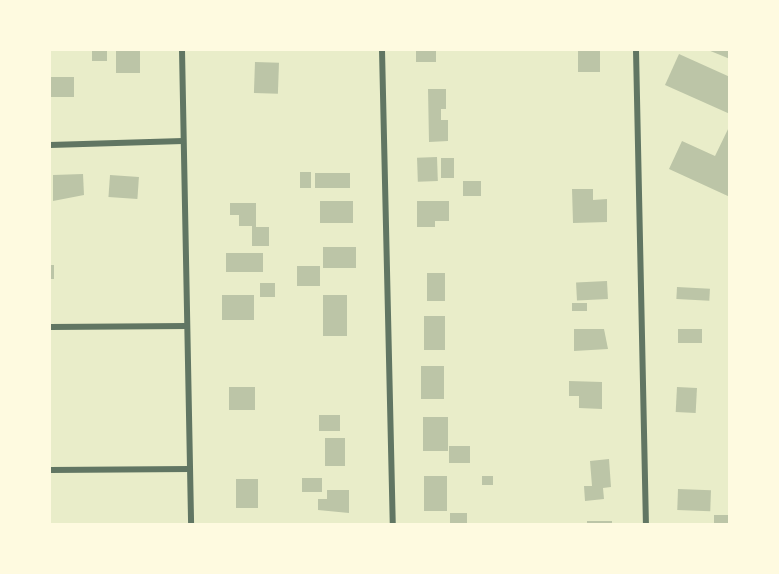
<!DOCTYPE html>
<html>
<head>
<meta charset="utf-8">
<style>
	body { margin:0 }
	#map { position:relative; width:779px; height:574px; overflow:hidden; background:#e9edc9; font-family:Barlow,sans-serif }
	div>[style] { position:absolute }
	.building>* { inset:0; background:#bcc5a7; transform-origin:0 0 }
	.minor>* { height:6px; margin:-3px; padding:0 3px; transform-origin:3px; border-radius:3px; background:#617663 }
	span { translate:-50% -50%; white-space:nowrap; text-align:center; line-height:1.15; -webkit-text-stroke:4.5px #fefae0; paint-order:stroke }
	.frame { position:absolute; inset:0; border:51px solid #fefae0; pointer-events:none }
</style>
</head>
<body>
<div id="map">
	<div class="building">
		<i style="left:92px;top:50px;width:15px;height:11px"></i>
		<i style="left:416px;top:50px;width:20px;height:12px"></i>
		<i style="left:578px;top:50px;width:22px;height:22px"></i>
		<i style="clip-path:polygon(708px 50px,730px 50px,730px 59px)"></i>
		<i style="left:116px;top:51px;width:24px;height:22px"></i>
		<i style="clip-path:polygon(679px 54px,730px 77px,730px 114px,665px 85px)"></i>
		<i style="left:255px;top:62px;width:24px;height:31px;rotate:2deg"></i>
		<i style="left:50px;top:77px;width:24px;height:20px"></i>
		<i style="clip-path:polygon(428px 89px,446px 89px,446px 109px,441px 109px,441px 120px,448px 120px,448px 141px,429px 142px)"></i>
		<i style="clip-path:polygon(730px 125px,730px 197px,669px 169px,682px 141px,715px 156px)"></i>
		<i style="left:437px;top:157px;width:24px;height:20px;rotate:88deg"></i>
		<i style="left:441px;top:158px;width:13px;height:20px"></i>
		<i style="left:300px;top:172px;width:11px;height:16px"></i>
		<i style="left:315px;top:173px;width:35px;height:15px"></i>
		<i style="clip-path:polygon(83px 174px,84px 195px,53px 201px,53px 175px)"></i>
		<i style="left:110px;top:175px;width:29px;height:22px;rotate:4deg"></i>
		<i style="left:481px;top:181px;width:15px;height:18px;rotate:90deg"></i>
		<i style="clip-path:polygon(572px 189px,593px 189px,593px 200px,607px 199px,607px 222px,573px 223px)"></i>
		<i style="left:353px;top:201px;width:22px;height:33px;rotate:90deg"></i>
		<i style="clip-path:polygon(417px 201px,449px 201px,449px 221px,435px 221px,435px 227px,417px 227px)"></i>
		<i style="clip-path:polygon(230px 203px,256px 203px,256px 227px,269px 227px,269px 246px,252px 246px,252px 226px,239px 226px,239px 215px,230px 215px)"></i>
		<i style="left:323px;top:247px;width:33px;height:21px"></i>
		<i style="left:226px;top:253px;width:37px;height:19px"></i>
		<i style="left:54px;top:265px;width:14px;height:4px;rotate:90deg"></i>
		<i style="left:297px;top:266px;width:23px;height:20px"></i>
		<i style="left:427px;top:273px;width:18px;height:28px"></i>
		<i style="left:607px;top:281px;width:18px;height:31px;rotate:87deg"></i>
		<i style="left:260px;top:283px;width:15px;height:14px"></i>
		<i style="left:677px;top:287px;width:33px;height:12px;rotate:3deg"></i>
		<i style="left:222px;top:295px;width:32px;height:25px"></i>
		<i style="left:323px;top:295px;width:24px;height:41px"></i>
		<i style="left:572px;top:303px;width:15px;height:8px"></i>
		<i style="left:424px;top:316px;width:21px;height:34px"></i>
		<i style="clip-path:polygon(574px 329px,604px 329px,608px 349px,574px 351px)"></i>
		<i style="left:678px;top:329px;width:24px;height:14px"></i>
		<i style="left:421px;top:366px;width:23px;height:33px"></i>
		<i style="clip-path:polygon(569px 381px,602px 382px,602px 409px,579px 408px,579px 396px,569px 396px)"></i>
		<i style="left:229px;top:387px;width:26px;height:23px"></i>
		<i style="left:677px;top:387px;width:20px;height:25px;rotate:3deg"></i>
		<i style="left:319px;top:415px;width:21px;height:16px"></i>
		<i style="left:423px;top:417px;width:25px;height:34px"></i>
		<i style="left:325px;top:438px;width:20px;height:28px"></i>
		<i style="left:449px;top:446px;width:21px;height:17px"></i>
		<i style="clip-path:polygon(609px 459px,611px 487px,603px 488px,604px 499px,585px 501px,584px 486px,592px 486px,590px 461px)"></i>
		<i style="left:424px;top:476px;width:23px;height:35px"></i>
		<i style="left:482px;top:476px;width:11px;height:9px"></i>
		<i style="left:302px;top:478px;width:20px;height:14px"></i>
		<i style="left:236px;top:479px;width:22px;height:29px"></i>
		<i style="left:678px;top:489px;width:33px;height:21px;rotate:2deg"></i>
		<i style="clip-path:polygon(327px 490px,349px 490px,349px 513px,318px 510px,318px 499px,327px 499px)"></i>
		<i style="left:450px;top:513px;width:17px;height:11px"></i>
		<i style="left:714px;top:515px;width:16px;height:9px"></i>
		<i style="left:587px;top:521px;width:25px;height:3px"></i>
	</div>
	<div class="minor">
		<i style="left:182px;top:50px;width:474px;rotate:88.9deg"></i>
		<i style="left:382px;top:50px;width:474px;rotate:88.7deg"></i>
		<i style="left:636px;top:50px;width:474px;rotate:88.8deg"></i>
		<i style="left:50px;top:145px;width:133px;rotate:-1.7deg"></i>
		<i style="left:50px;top:327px;width:137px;rotate:-0.4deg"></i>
		<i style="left:50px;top:470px;width:140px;rotate:-0.4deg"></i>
	</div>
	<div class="frame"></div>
</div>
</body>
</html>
